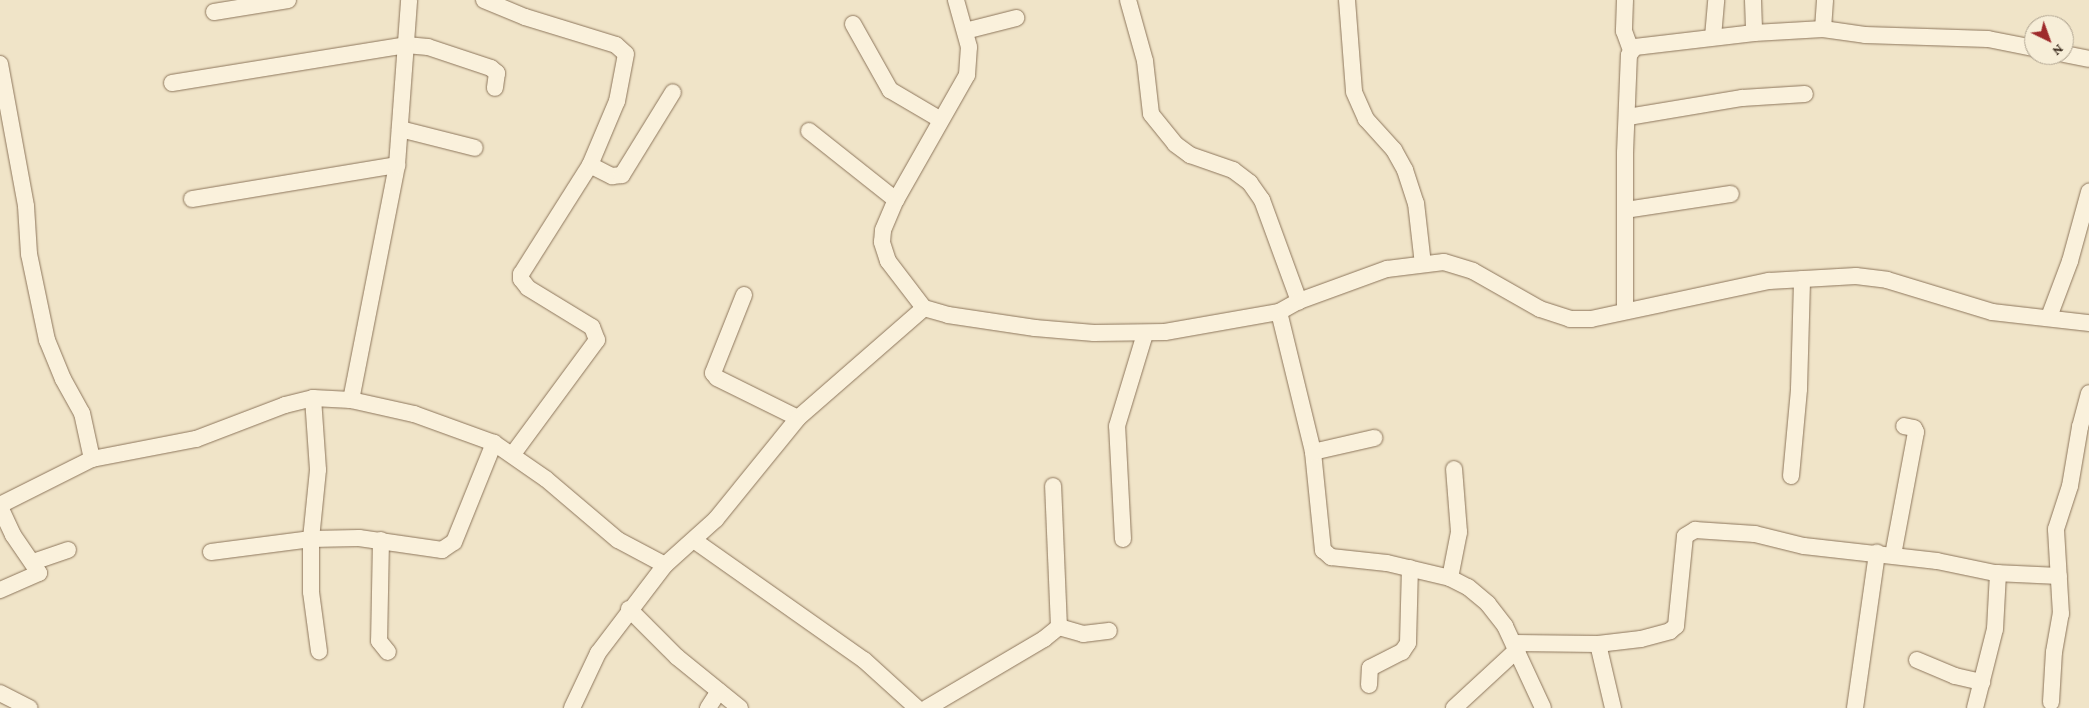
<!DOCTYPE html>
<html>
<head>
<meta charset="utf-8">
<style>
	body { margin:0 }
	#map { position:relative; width:2089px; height:708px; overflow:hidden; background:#f0e4c8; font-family:"Crimson Pro",serif }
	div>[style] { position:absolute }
	.roads { filter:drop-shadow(0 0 1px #8d765c) drop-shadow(0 0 1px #8d765c) }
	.minor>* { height:16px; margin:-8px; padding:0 8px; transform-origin:8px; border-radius:8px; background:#faf1dc }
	span { translate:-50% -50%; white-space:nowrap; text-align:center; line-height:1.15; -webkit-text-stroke:4.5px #f7eed8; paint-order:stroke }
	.north { position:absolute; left:2024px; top:15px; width:50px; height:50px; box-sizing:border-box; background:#f7eed8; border:1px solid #ada18e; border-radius:50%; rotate:138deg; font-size:14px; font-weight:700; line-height:20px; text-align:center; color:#3d2e20 }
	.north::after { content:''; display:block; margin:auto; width:18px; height:22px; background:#9e2a2b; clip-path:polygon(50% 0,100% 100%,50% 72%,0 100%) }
</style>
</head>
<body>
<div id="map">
	<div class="roads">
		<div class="minor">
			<i style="left:484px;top:0;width:44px;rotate:22.5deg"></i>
			<i style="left:525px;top:17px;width:95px;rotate:17.1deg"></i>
			<i style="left:616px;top:45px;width:13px;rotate:42deg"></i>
			<i style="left:626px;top:54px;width:48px;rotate:100.8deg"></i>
			<i style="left:617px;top:101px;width:69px;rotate:112.9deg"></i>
			<i style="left:590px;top:165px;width:129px;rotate:122.3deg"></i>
			<i style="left:521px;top:274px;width:5px;rotate:90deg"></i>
			<i style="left:521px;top:279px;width:11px;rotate:52deg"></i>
			<i style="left:528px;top:288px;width:75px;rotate:31.4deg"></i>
			<i style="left:592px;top:327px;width:14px;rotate:69deg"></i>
			<i style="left:597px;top:340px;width:142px;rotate:126.4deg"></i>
			<i style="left:1128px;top:0;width:63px;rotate:74.4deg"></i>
			<i style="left:1145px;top:61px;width:53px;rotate:83.5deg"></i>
			<i style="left:1151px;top:114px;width:38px;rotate:51deg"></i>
			<i style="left:1175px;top:144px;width:19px;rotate:36deg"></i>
			<i style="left:1190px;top:155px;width:46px;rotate:19.2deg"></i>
			<i style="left:1233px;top:170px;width:21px;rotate:37deg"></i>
			<i style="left:1250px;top:183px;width:21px;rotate:55deg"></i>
			<i style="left:1262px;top:200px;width:108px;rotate:69.9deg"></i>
			<i style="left:1347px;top:0;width:92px;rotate:85.6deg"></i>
			<i style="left:1354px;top:92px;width:30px;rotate:66deg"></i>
			<i style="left:1366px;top:119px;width:42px;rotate:47.9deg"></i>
			<i style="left:1394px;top:150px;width:23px;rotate:61deg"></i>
			<i style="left:1405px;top:170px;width:35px;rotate:72deg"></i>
			<i style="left:1416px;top:203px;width:61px;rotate:83.5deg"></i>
			<i style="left:1625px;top:0;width:31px;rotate:92deg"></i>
			<i style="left:1624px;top:31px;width:20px;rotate:70deg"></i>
			<i style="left:1753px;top:0;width:33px;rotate:88deg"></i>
			<i style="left:214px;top:12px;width:75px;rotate:-9.2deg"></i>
			<i style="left:853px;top:24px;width:76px;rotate:60.7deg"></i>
			<i style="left:890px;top:90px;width:59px;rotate:30.5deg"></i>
			<i style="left:1823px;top:29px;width:29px;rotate:-86deg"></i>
			<i style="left:965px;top:31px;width:53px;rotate:-14.3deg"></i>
			<i style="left:1713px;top:37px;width:37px;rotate:-85deg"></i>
			<i style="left:2064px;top:54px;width:25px;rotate:11deg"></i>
			<i style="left:0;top:64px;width:144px;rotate:79.6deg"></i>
			<i style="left:26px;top:206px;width:48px;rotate:86.4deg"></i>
			<i style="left:29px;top:254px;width:88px;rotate:78.2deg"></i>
			<i style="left:47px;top:340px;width:42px;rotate:67.7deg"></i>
			<i style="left:63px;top:379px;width:39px;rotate:61deg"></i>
			<i style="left:82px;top:413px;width:47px;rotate:77.7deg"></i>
			<i style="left:172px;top:83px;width:237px;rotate:-9.2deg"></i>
			<i style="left:406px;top:45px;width:22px;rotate:5deg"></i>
			<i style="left:428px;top:47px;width:66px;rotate:18.4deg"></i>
			<i style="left:491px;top:68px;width:8px;rotate:40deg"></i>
			<i style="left:497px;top:73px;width:15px;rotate:98deg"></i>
			<i style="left:1628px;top:117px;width:116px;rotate:-9.5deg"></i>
			<i style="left:1742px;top:98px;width:63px;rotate:-3.6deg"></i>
			<i style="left:400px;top:129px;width:77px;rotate:14.2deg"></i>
			<i style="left:809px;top:131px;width:111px;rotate:38.4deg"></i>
			<i style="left:590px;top:165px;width:25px;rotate:27deg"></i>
			<i style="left:612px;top:176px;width:10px;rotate:-6deg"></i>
			<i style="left:622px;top:175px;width:97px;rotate:-58.4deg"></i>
			<i style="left:192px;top:199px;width:208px;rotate:-9.4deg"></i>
			<i style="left:1626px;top:210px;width:106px;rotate:-8.7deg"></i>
			<i style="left:744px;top:295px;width:84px;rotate:111.7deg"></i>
			<i style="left:713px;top:373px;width:6px;rotate:51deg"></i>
			<i style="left:717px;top:378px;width:90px;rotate:26.3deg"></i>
			<i style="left:924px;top:308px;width:59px;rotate:-127.5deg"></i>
			<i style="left:888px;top:261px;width:20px;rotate:-108deg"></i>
			<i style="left:882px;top:242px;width:12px;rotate:-85deg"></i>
			<i style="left:883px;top:230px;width:33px;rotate:-67deg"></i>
			<i style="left:896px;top:200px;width:144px;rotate:-60.4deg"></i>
			<i style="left:967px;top:75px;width:28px;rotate:-86deg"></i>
			<i style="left:969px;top:47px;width:49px;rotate:-105.5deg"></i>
			<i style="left:1625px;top:310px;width:157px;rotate:-90deg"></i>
			<i style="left:1625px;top:153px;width:98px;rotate:-87.7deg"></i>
			<i style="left:1629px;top:55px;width:10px;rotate:-53deg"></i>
			<i style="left:1635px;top:47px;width:120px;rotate:-6.7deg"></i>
			<i style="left:1754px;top:33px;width:69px;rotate:-3.3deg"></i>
			<i style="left:1823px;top:29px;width:42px;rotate:8.1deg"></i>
			<i style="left:1865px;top:35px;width:123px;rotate:1.9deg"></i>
			<i style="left:1988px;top:39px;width:47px;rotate:11.1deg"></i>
			<i style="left:1279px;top:312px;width:144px;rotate:76.3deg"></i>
			<i style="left:1313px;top:452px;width:99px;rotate:84.2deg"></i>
			<i style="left:1323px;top:550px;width:11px;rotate:41deg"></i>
			<i style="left:1331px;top:557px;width:56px;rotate:6.1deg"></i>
			<i style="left:1387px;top:563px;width:65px;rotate:13.4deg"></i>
			<i style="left:1450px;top:578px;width:20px;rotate:27deg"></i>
			<i style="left:1468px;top:587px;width:26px;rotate:40deg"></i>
			<i style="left:1488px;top:604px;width:28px;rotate:52deg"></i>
			<i style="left:1505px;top:626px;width:90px;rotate:65.1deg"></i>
			<i style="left:2049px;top:317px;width:60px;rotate:-69.4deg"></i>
			<i style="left:2070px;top:261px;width:72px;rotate:-74.6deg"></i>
			<i style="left:313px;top:398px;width:72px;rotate:86deg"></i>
			<i style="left:318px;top:470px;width:69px;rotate:95.8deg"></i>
			<i style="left:311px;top:539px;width:53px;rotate:90deg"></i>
			<i style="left:311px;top:592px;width:60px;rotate:82.3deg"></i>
			<i style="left:351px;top:400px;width:239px;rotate:-78.9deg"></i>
			<i style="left:397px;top:165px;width:165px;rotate:-85.8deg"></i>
			<i style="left:1313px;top:452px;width:63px;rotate:-12.9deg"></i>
			<i style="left:1791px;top:476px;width:87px;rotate:-84.7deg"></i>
			<i style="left:1799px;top:389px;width:110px;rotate:-88.4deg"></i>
			<i style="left:0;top:505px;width:103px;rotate:-26.6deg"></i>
			<i style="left:92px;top:459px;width:106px;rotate:-10.9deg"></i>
			<i style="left:196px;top:439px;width:95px;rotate:-20.9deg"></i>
			<i style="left:285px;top:405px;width:29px;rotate:-14deg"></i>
			<i style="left:313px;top:398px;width:38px;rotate:3deg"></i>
			<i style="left:351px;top:400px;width:65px;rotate:12.5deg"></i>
			<i style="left:414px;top:414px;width:85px;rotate:19.9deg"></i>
			<i style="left:494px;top:443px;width:63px;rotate:34.7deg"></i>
			<i style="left:546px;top:479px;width:94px;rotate:40.3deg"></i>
			<i style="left:618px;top:540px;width:53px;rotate:28deg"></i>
			<i style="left:0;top:507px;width:31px;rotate:65deg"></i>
			<i style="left:13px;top:535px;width:46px;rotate:55.6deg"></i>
			<i style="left:39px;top:573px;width:43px;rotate:156.4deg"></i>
			<i style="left:1123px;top:539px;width:113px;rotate:-93deg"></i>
			<i style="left:1117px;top:426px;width:96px;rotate:-73.1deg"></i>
			<i style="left:381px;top:540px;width:101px;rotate:91.1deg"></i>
			<i style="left:379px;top:641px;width:14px;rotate:51deg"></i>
			<i style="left:695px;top:541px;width:207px;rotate:35.2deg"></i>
			<i style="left:864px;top:660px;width:72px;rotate:42.2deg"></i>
			<i style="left:211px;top:552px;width:101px;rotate:-7.4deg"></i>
			<i style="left:311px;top:539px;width:48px;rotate:-1.2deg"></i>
			<i style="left:359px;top:538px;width:84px;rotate:8.2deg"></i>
			<i style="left:442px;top:550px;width:14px;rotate:-34deg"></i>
			<i style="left:454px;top:542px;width:107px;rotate:-68deg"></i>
			<i style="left:1893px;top:555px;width:125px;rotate:-79.4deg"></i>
			<i style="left:1916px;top:432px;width:4px;rotate:-117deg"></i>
			<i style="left:1914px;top:428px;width:10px;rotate:-169deg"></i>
			<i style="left:33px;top:562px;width:37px;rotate:-19deg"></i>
			<i style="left:1450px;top:578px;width:47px;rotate:-78.9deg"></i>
			<i style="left:1459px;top:532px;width:63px;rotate:-94.5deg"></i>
			<i style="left:629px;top:609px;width:68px;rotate:45deg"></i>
			<i style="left:677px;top:657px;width:81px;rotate:39deg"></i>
			<i style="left:1059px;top:627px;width:25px;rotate:16deg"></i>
			<i style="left:1083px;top:634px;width:26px;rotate:-7deg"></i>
			<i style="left:1515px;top:643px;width:83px;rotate:0.7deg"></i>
			<i style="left:1598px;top:644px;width:66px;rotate:76.8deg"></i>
			<i style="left:1598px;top:644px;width:43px;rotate:-6.6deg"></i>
			<i style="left:1641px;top:639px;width:30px;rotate:-15deg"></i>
			<i style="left:1670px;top:631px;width:8px;rotate:-40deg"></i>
			<i style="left:1676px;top:626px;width:90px;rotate:-84.3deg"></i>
			<i style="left:1685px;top:536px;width:12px;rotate:-31deg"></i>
			<i style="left:1695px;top:530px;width:60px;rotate:3.8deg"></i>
			<i style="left:1755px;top:534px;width:50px;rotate:13.8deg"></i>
			<i style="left:1804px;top:546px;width:134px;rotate:6.4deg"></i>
			<i style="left:1937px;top:561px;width:59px;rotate:11.7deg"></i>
			<i style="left:1995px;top:573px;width:64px;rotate:2.7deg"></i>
			<i style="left:1917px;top:660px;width:41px;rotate:22.8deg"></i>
			<i style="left:1955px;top:676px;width:28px;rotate:13deg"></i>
			<i style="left:1369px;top:685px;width:17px;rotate:-87deg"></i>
			<i style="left:1370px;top:668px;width:36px;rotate:-27deg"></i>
			<i style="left:1402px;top:652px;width:11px;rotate:-56deg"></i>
			<i style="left:1408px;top:643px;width:75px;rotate:-88.5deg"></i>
			<i style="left:0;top:693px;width:33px;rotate:27deg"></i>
			<i style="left:2051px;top:702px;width:50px;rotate:-86.6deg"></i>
			<i style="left:2054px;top:652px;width:39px;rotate:-80deg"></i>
			<i style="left:2061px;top:614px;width:85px;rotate:-93.4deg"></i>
			<i style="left:2056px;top:529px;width:45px;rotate:-72deg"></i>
			<i style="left:2070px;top:486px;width:60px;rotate:-80.4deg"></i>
			<i style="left:2080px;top:427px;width:35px;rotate:-75deg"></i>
			<i style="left:572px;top:708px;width:61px;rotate:-64.7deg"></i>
			<i style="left:598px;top:653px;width:111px;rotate:-52.7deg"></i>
			<i style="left:665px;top:565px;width:69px;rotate:-42deg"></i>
			<i style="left:716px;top:519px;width:130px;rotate:-50.9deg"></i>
			<i style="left:798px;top:418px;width:167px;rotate:-41.1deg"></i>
			<i style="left:924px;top:308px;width:25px;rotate:16deg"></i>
			<i style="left:948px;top:315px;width:88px;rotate:8.5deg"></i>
			<i style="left:1035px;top:328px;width:59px;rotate:4.8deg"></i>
			<i style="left:1094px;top:333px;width:71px;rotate:-0.8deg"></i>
			<i style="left:1165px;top:332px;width:116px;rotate:-10deg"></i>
			<i style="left:1279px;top:312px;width:23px;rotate:-29deg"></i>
			<i style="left:1299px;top:301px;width:94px;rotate:-20deg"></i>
			<i style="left:1387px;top:269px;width:57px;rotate:-7deg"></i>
			<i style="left:1444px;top:262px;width:30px;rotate:17deg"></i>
			<i style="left:1473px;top:271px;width:77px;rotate:29.6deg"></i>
			<i style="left:1540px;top:309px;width:32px;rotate:18deg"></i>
			<i style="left:1570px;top:319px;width:21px"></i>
			<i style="left:1591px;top:319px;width:182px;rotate:-12.1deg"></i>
			<i style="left:1769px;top:281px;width:87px;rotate:-3.3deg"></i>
			<i style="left:1856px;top:276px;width:31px;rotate:7deg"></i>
			<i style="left:1887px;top:280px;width:110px;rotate:16.9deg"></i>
			<i style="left:1992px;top:312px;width:98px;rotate:6.5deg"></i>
			<i style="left:708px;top:708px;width:20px;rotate:-57deg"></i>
			<i style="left:927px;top:708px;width:136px;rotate:-30.5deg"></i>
			<i style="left:1044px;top:639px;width:19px;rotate:-39deg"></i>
			<i style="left:1059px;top:627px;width:141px;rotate:-92.4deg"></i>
			<i style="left:1454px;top:708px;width:87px;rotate:-42.7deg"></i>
			<i style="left:1855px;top:708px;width:157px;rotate:-81.9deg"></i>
			<i style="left:1975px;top:708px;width:81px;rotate:-75.8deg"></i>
			<i style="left:1995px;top:629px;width:56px;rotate:-86.9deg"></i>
		</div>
	</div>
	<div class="north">N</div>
</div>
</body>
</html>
